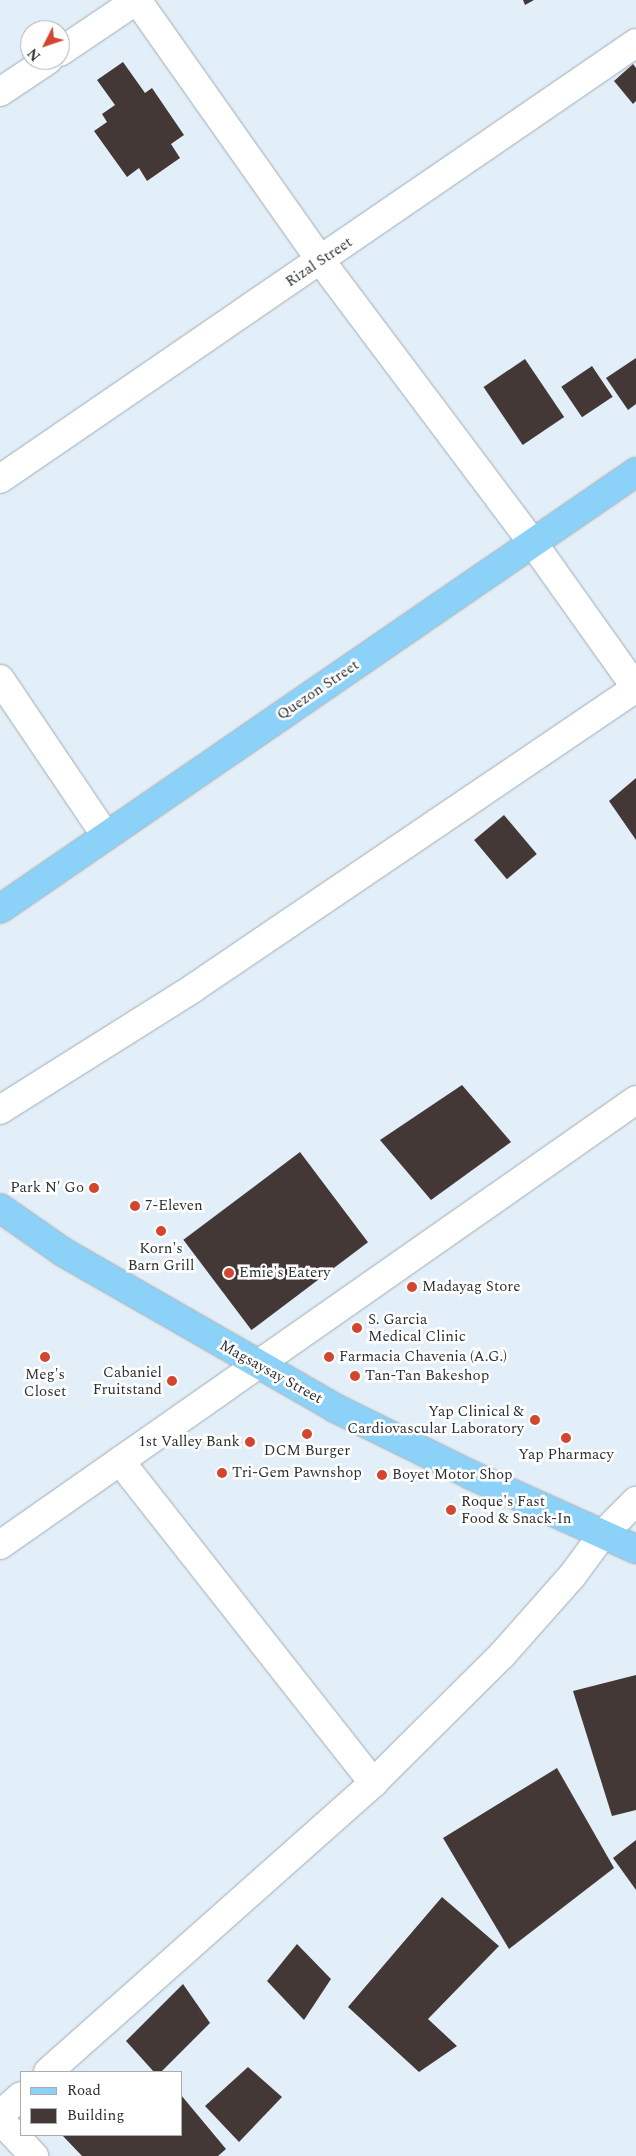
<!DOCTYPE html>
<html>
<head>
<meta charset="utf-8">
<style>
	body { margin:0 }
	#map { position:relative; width:636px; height:2156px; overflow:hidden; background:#e3eff8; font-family:Spectral,serif }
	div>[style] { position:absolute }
	.building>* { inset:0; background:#443836; transform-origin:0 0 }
	.roads { filter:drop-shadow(0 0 1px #a0acb4) drop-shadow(0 0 1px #a0acb4) }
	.minor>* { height:28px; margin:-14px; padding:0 14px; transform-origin:14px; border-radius:14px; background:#fff }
	.major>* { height:28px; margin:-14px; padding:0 14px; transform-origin:14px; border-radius:14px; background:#8cd2f8 }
	.dots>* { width:14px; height:14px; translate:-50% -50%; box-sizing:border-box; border:2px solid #fff; border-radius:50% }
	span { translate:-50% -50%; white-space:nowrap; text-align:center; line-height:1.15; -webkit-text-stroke:5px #fff; paint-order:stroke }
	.street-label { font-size:15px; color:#2b3033 }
	.poi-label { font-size:15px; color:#2b3033 }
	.right { translate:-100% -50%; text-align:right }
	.left { translate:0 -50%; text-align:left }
	.legend { position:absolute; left:20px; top:2071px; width:162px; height:65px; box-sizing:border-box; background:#fff; border:1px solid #aaacad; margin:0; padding:6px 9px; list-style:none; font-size:15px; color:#2b3033 }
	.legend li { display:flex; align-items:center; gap:10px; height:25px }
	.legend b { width:25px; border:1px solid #aaacad }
	.north { position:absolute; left:20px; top:20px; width:50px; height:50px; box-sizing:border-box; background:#fff; border:1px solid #aaacad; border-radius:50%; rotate:229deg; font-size:14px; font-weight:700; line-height:20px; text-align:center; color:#2b3033 }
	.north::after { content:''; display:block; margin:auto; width:18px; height:22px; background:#d24630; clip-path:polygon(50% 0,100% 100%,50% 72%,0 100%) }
</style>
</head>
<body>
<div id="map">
	<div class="building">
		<i style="clip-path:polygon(523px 0,534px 0,525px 5px)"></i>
		<i style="clip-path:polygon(123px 62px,145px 93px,152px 88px,184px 135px,171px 144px,180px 158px,147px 181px,139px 168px,127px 177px,94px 131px,107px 122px,102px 114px,115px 105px,97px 80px)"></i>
		<i style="clip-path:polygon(633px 64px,636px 68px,636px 101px,633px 104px,614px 81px)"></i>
		<i style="clip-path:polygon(636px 358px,636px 404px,628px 410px,606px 378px)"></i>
		<i style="left:525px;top:359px;width:70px;height:50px;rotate:56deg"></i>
		<i style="left:592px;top:366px;width:37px;height:37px;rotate:56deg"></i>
		<i style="clip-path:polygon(636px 778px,636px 840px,609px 801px)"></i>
		<i style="left:504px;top:815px;width:51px;height:39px;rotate:50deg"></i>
		<i style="clip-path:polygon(462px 1085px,511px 1142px,431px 1200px,380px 1140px)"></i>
		<i style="left:300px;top:1152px;width:113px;height:146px;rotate:53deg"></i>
		<i style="clip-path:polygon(636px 1675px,636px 1810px,612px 1816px,573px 1691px)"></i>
		<i style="clip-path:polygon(557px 1768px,614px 1868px,509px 1949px,443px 1838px)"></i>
		<i style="clip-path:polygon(636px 1840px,636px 1890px,613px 1858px)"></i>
		<i style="clip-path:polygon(442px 1897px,499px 1946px,428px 2019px,457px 2046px,419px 2072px,348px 2007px)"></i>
		<i style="clip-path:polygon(297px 1944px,331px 1979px,304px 2020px,267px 1981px)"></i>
		<i style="clip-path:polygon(183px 1984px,210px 2023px,161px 2072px,154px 2072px,126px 2041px)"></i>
		<i style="clip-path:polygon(248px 2067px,282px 2097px,239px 2142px,205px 2106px)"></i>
		<i style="clip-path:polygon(181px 2095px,226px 2149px,218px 2156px,82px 2156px,62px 2135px,181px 2135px)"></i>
	</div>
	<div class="roads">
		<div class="minor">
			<i style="left:137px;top:0;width:319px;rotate:54.8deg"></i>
			<i style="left:321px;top:261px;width:353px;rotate:53.1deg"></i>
			<i style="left:533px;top:543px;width:178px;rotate:54.6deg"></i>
			<i style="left:60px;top:52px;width:93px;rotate:-34deg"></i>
			<i style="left:0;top:92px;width:58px;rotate:-33.7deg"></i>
			<i style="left:0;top:479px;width:771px;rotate:-34.43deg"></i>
			<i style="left:0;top:679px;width:189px;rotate:56deg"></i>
			<i style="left:0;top:1110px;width:227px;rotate:-32.2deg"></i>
			<i style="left:192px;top:989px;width:536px;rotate:-34.13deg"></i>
			<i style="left:120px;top:1461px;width:410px;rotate:51.8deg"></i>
			<i style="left:0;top:1545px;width:776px;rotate:-34.98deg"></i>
			<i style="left:48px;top:2072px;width:435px;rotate:-41.6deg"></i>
			<i style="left:373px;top:1783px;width:182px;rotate:-44.8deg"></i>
			<i style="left:502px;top:1655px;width:106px;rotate:-48.5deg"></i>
			<i style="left:572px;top:1576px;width:52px;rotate:-53.6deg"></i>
			<i style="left:603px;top:1534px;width:47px;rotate:-45deg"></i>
			<i style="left:0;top:2115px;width:28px;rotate:-42deg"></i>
			<i style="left:0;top:2120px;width:50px;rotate:46.6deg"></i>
		</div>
		<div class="major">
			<i style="left:0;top:909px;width:772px;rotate:-34.49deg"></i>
			<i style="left:0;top:1208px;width:77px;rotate:34.9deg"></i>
			<i style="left:63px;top:1252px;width:314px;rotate:29.8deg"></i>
			<i style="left:335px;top:1408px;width:152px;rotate:26.2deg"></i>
			<i style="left:471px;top:1475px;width:181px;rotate:24.2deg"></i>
		</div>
	</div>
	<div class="dots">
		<i style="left:94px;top:1188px;background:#d24630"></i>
		<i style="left:135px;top:1206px;background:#d24630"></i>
		<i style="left:161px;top:1231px;background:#d24630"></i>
		<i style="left:229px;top:1273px;background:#d24630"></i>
		<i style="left:412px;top:1287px;background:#d24630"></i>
		<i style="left:357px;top:1328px;background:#d24630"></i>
		<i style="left:45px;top:1357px;background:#d24630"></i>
		<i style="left:329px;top:1357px;background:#d24630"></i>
		<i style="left:355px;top:1376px;background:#d24630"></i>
		<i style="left:172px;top:1381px;background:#d24630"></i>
		<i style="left:535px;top:1420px;background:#d24630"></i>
		<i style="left:307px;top:1434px;background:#d24630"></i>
		<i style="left:566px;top:1438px;background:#d24630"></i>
		<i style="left:250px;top:1442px;background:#d24630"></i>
		<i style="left:222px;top:1473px;background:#d24630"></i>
		<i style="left:382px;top:1475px;background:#d24630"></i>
		<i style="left:451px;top:1510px;background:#d24630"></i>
	</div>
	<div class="street-label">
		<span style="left:319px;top:262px;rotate:-34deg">Rizal Street</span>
		<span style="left:318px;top:690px;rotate:-34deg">Quezon Street</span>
		<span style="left:271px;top:1372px;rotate:29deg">Magsaysay Street</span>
	</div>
	<div class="poi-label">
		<span class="right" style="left:84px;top:1188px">Park N' Go</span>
		<span class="left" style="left:145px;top:1206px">7-Eleven</span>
		<span style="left:161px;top:1257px">Korn's<br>Barn Grill</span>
		<span class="left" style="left:239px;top:1273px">Emie's Eatery</span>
		<span class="left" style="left:422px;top:1287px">Madayag Store</span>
		<span class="left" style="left:368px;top:1328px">S. Garcia<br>Medical Clinic</span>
		<span class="left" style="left:339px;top:1357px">Farmacia Chavenia (A.G.)</span>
		<span class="right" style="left:162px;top:1381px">Cabaniel<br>Fruitstand</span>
		<span style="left:45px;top:1383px">Meg's<br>Closet</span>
		<span class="left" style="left:365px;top:1376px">Tan-Tan Bakeshop</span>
		<span class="right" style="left:524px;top:1420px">Yap Clinical &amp;<br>Cardiovascular Laboratory</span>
		<span class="right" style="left:240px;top:1442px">1st Valley Bank</span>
		<span style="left:307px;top:1451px">DCM Burger</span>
		<span style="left:566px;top:1455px">Yap Pharmacy</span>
		<span class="left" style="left:232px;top:1473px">Tri-Gem Pawnshop</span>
		<span class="left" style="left:392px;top:1475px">Boyet Motor Shop</span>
		<span class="left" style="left:461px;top:1510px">Roque's Fast<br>Food &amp; Snack-In</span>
	</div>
	<ul class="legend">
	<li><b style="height:6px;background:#8cd2f8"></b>Road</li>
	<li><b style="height:14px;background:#443836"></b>Building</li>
	</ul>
	<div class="north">N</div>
</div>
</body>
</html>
